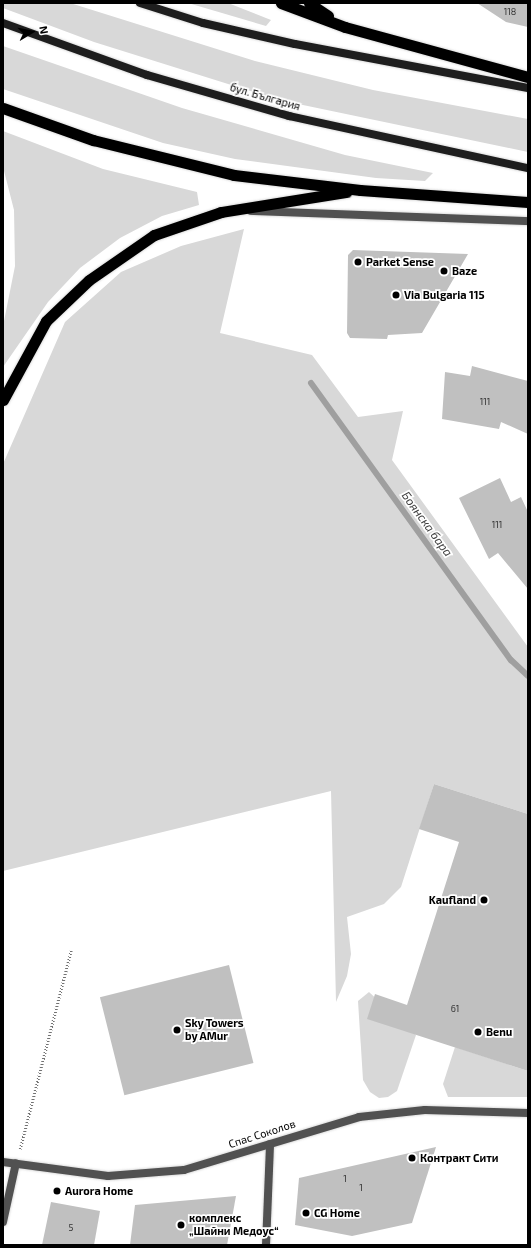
<!DOCTYPE html>
<html>
<head>
<meta charset="utf-8">
<style>
	body { margin:0 }
	#map { position:relative; width:531px; height:1248px; overflow:hidden; background:#fff; font-family:"Exo 2",sans-serif }
	div>[style] { position:absolute }
	.green>* { inset:0; background:#d8d8d8 }
	.stream>* { height:6px; margin:-3px; padding:0 3px; transform-origin:3px; border-radius:3px; background:#9f9f9f }
	.building>* { inset:0; background:#c0c0c0; transform-origin:0 0 }
	.path>* { height:2.5px; margin-top:-1.25px; transform-origin:0; background:repeating-linear-gradient(90deg,#737373 0 1px,transparent 0 3px) }
	.roads { filter:drop-shadow(0 0 1px #dbdbdb) drop-shadow(0 0 1px #dbdbdb) }
	.service>* { height:8px; margin:-4px; padding:0 4px; transform-origin:4px; border-radius:4px; background:#515151 }
	.minor>* { height:8px; margin:-4px; padding:0 4px; transform-origin:4px; border-radius:4px; background:#515151 }
	.secondary>* { height:8px; margin:-4px; padding:0 4px; transform-origin:4px; border-radius:4px; background:#1e1e1e }
	.trunk>* { height:11px; margin:-5.5px; padding:0 5.5px; transform-origin:5.5px; border-radius:5.5px; background:#000 }
	.dots>* { width:11px; height:11px; translate:-50% -50%; box-sizing:border-box; border:2px solid #fff; border-radius:50% }
	span { translate:-50% -50%; white-space:nowrap; text-align:center; line-height:1.15; -webkit-text-stroke:3.5px #fff; paint-order:stroke }
	.number-label { font-size:9px; color:#303030 }
	.number-label span { -webkit-text-stroke-width:0 }
	.street-label { font-size:11px; color:#000 }
	.poi-label { font-size:11px; color:#000; font-weight:700 }
	.left { translate:0 -50%; text-align:left }
	.right { translate:-100% -50%; text-align:right }
	.water-label { font-size:12px; color:#404040; font-style:italic }
	.frame { position:absolute; inset:0; border:4px solid #000; pointer-events:none }
	.north { position:absolute; left:12px; top:12px; width:40px; height:40px; -webkit-text-stroke:3px #fff; paint-order:stroke; rotate:80deg; font-size:11px; font-weight:700; line-height:16px; text-align:center; color:#000 }
	.north::after { content:''; display:block; margin:auto; width:14px; height:18px; background:#000; clip-path:polygon(50% 0,100% 100%,50% 72%,0 100%) }
</style>
</head>
<body>
<div id="map">
	<div class="green">
		<i style="clip-path:polygon(3px 3px,70px 3px,255px 61px,373px 90px,528px 119px,528px 152px,279px 100px,94px 42px,3px 8px)"></i>
		<i style="clip-path:polygon(188px 3px,228px 3px,271px 20px,266px 26px)"></i>
		<i style="clip-path:polygon(3px 46px,182px 108px,345px 155px,433px 173px,425px 181px,376px 178px,235px 159px,163px 143px,3px 89px)"></i>
		<i style="clip-path:polygon(3px 131px,103px 169px,197px 192px,199px 205px,162px 216px,120px 238px,80px 268px,48px 302px,3px 367px,3px 326px,15px 266px,14px 210px,3px 167px)"></i>
		<i style="clip-path:polygon(244px 229px,220px 333px,312px 355px,358px 417px,403px 411px,392px 460px,528px 647px,528px 814px,434px 784px,401px 887px,384px 904px,347px 917px,351px 954px,347px 976px,336px 1002px,331px 791px,3px 871px,3px 464px,65px 322px,121px 272px,181px 246px)"></i>
		<i style="clip-path:polygon(369px 992px,416px 1035px,397px 1091px,388px 1097px,379px 1098px,370px 1092px,363px 1080px,358px 1001px)"></i>
		<i style="clip-path:polygon(455px 1047px,528px 1071px,528px 1097px,448px 1097px,443px 1084px)"></i>
	</div>
	<div class="stream">
		<i style="left:311px;top:383px;width:342px;rotate:54.2deg"></i>
		<i style="left:511px;top:660px;width:23px;rotate:43deg"></i>
	</div>
	<div class="building">
		<i style="clip-path:polygon(477px 3px,528px 3px,528px 27px,506px 22px)"></i>
		<i style="clip-path:polygon(353px 250px,468px 254px,422px 333px,388px 335px,387px 339px,350px 338px,347px 333px,348px 255px)"></i>
		<i style="clip-path:polygon(472px 366px,528px 381px,528px 434px,501px 422px,499px 429px,442px 419px,445px 372px,470px 376px)"></i>
		<i style="clip-path:polygon(500px 478px,511px 502px,521px 497px,528px 512px,528px 589px,498px 553px,489px 559px,459px 498px)"></i>
		<i style="clip-path:polygon(434px 784px,528px 814px,528px 1071px,367px 1019px,375px 994px,407px 1005px,459px 842px,419px 829px)"></i>
		<i style="left:229px;top:965px;width:101px;height:133px;rotate:76deg"></i>
		<i style="clip-path:polygon(436px 1147px,412px 1223px,352px 1236px,295px 1225px,299px 1178px)"></i>
		<i style="clip-path:polygon(236px 1196px,227px 1245px,130px 1245px,135px 1205px)"></i>
		<i style="clip-path:polygon(51px 1202px,100px 1211px,94px 1245px,42px 1245px)"></i>
	</div>
	<div class="path">
		<i style="left:20px;top:1149px;width:205px;rotate:-75.6deg"></i>
	</div>
	<div class="roads">
		<div class="service">
			<i style="left:251px;top:211px;width:277px;rotate:2.1deg"></i>
			<i style="left:3px;top:1222px;width:60px;rotate:-77.6deg"></i>
		</div>
		<div class="minor">
			<i style="left:3px;top:1162px;width:106px;rotate:7.6deg"></i>
			<i style="left:108px;top:1176px;width:76px;rotate:-4.5deg"></i>
			<i style="left:184px;top:1170px;width:183px;rotate:-16.8deg"></i>
			<i style="left:359px;top:1117px;width:66px;rotate:-6.1deg"></i>
			<i style="left:425px;top:1110px;width:103px;rotate:1.7deg"></i>
			<i style="left:266px;top:1245px;width:101px;rotate:-87.7deg"></i>
		</div>
		<div class="secondary">
			<i style="left:140px;top:3px;width:66px;rotate:17.6deg"></i>
			<i style="left:203px;top:23px;width:94px;rotate:12.9deg"></i>
			<i style="left:295px;top:44px;width:237px;rotate:10.7deg"></i>
			<i style="left:3px;top:23px;width:153px;rotate:19.9deg"></i>
			<i style="left:147px;top:75px;width:148px;rotate:16.1deg"></i>
			<i style="left:289px;top:116px;width:245px;rotate:12.3deg"></i>
		</div>
		<div class="trunk">
			<i style="left:281px;top:3px;width:68px;rotate:20.6deg"></i>
			<i style="left:345px;top:27px;width:190px;rotate:15.3deg"></i>
			<i style="left:309px;top:3px;width:23px;rotate:34deg"></i>
			<i style="left:3px;top:108px;width:96px;rotate:19.6deg"></i>
			<i style="left:93px;top:140px;width:145px;rotate:13.9deg"></i>
			<i style="left:234px;top:175px;width:127px;rotate:6.8deg"></i>
			<i style="left:360px;top:190px;width:168px;rotate:4.1deg"></i>
			<i style="left:3px;top:400px;width:90px;rotate:-61.4deg"></i>
			<i style="left:46px;top:321px;width:59px;rotate:-43.6deg"></i>
			<i style="left:89px;top:280px;width:79px;rotate:-34.7deg"></i>
			<i style="left:154px;top:235px;width:71px;rotate:-18.9deg"></i>
			<i style="left:221px;top:212px;width:127px;rotate:-9.1deg"></i>
		</div>
	</div>
	<div class="dots">
		<i style="left:358px;top:262px;background:#000"></i>
		<i style="left:444px;top:271px;background:#000"></i>
		<i style="left:396px;top:295px;background:#000"></i>
		<i style="left:484px;top:900px;background:#000"></i>
		<i style="left:177px;top:1030px;background:#000"></i>
		<i style="left:478px;top:1032px;background:#000"></i>
		<i style="left:412px;top:1158px;background:#000"></i>
		<i style="left:57px;top:1191px;background:#000"></i>
		<i style="left:306px;top:1213px;background:#000"></i>
		<i style="left:181px;top:1225px;background:#000"></i>
	</div>
	<div class="number-label">
		<span style="left:510px;top:12px">118</span>
		<span style="left:485px;top:402px">111</span>
		<span style="left:497px;top:525px">111</span>
		<span style="left:455px;top:1009px">61</span>
		<span style="left:345px;top:1179px">1</span>
		<span style="left:361px;top:1188px">1</span>
		<span style="left:71px;top:1228px">5</span>
	</div>
	<div class="street-label">
		<span style="left:265px;top:97px;rotate:16deg">бул. България</span>
		<span style="left:262px;top:1134px;rotate:-18deg">Спас Соколов</span>
	</div>
	<div class="poi-label">
		<span class="left" style="left:366px;top:262px">Parket Sense</span>
		<span class="left" style="left:452px;top:271px">Baze</span>
		<span class="left" style="left:404px;top:295px">Via Bulgaria 115</span>
		<span class="right" style="left:476px;top:900px">Kaufland</span>
		<span class="left" style="left:185px;top:1030px">Sky Towers<br>by AMur</span>
		<span class="left" style="left:486px;top:1032px">Benu</span>
		<span class="left" style="left:420px;top:1158px">Контракт Сити</span>
		<span class="left" style="left:65px;top:1191px">Aurora Home</span>
		<span class="left" style="left:314px;top:1213px">CG Home</span>
		<span class="left" style="left:189px;top:1225px">комплекс<br>„Шайни Медоус“</span>
	</div>
	<div class="water-label">
		<span style="left:427px;top:524px;rotate:54deg">Боянска бара</span>
	</div>
	<div class="frame"></div>
	<div class="north">N</div>
</div>
</body>
</html>
